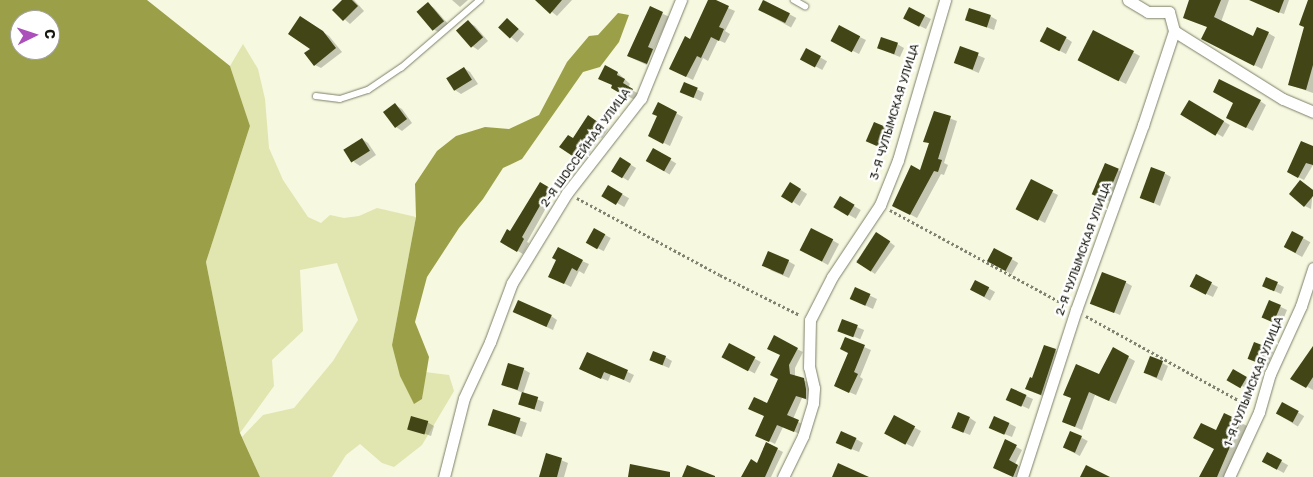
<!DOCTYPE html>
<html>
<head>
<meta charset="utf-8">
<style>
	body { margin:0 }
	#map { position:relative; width:1313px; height:477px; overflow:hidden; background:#f6f8df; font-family:Rubik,sans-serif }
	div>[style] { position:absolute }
	.green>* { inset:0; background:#e1e5b0 }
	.water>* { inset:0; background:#9ba048 }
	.shadow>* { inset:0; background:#0003; transform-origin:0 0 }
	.building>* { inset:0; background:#424515; transform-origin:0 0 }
	.path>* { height:2.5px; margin-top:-1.25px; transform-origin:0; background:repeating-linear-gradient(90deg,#818372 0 2.5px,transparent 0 5px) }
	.roads { filter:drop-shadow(0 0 1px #7d7f69) drop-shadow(0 0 1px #7d7f69) }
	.lane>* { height:5.5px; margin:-2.75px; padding:0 2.75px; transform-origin:2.75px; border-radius:2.75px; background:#fff }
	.street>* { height:11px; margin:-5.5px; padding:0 5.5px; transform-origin:5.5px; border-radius:5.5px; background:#fff }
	span { translate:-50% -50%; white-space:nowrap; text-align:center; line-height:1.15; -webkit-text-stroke:5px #fff; paint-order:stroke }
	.street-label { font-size:12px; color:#17180f }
	.north { position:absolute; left:10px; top:10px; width:50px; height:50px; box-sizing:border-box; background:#fff; border:1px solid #a2a39f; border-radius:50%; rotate:86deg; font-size:14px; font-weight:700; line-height:20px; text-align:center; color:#17180f }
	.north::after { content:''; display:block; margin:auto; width:18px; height:22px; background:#ab4fba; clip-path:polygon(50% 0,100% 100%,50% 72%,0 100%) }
</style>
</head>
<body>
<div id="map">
	<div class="green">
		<i style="clip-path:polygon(243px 44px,258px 69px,265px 99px,269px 148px,283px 180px,308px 217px,321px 223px,330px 215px,344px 218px,359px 216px,377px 208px,416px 217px,392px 345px,422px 399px,425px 372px,449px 375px,454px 391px,422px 445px,394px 467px,382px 463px,360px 444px,346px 455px,332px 477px,260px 477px,242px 437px,263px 415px,294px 408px,333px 361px,358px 320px,337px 263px,300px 270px,303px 331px,272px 360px,274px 386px,240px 433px,206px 262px,250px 126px,230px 66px)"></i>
	</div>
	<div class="water">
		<i style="clip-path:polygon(evenodd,0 0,147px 0,230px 66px,250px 126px,206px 262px,240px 433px,260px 477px,0 477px,0 0,20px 20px,50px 20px,50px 50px,20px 50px,20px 20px)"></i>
		<i style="clip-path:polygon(618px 13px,629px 15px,619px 42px,600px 67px,583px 72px,522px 159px,503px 168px,483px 199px,459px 228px,427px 277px,415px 322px,429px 357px,422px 399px,414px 404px,400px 376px,392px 345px,416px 217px,415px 184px,437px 151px,456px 136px,485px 127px,509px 129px,539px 115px,567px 62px,589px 36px,598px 35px)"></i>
	</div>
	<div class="shadow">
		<i style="clip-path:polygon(344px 0,354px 0,364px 11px,350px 24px,334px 10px)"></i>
		<i style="clip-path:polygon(452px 0,468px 0,460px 7px)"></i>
		<i style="clip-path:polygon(537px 0,572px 0,557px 16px)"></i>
		<i style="clip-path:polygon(710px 0,735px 11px,725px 31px,730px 34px,725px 43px,718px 40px,708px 61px,703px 58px,693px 80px,677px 72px)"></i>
		<i style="left:764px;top:0;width:37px;height:11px;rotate:29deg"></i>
		<i style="clip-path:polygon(1191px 0,1229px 0,1221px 22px,1254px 37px,1268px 33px,1275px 37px,1262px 69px,1209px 42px,1208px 27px,1184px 17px)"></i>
		<i style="clip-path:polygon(1270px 0,1289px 0,1284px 14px,1272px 10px)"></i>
		<i style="clip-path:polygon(1309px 0,1313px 0,1313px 93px,1290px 85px,1306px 28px)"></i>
		<i style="clip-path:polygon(428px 4px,434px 8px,449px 25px,440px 33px,433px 29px)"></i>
		<i style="left:650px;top:8px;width:21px;height:53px;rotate:25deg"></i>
		<i style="clip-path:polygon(910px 9px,931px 19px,926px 29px,912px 22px)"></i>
		<i style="clip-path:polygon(990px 16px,997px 20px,994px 30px,967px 20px)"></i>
		<i style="left:507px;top:19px;width:23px;height:11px;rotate:41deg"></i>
		<i style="clip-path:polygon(307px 21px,329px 36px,342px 52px,321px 68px,315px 65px)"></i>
		<i style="clip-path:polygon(468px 22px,475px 26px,488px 41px,478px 50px,472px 46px,458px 31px)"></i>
		<i style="clip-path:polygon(839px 27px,866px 40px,859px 54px,839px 44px)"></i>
		<i style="clip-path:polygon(1094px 32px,1140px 56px,1126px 84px,1086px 64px)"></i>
		<i style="clip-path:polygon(1066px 38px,1072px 42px,1066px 54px,1048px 45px)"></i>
		<i style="clip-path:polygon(897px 44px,904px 48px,900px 57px,885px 51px)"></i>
		<i style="left:961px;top:48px;width:26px;height:16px;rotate:23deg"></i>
		<i style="left:807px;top:50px;width:23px;height:10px;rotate:29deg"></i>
		<i style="clip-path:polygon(464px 68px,470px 72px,478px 84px,461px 94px,455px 90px)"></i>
		<i style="clip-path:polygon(618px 73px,630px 84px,628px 88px,639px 94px,635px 100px,612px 88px)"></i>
		<i style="clip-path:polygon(685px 83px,704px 93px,701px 101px,688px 95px)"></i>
		<i style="clip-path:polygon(1260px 101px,1266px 105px,1253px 131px,1234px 121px,1235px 103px)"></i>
		<i style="left:1190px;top:102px;width:46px;height:14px;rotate:30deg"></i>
		<i style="clip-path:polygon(659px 104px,683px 117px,670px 146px,656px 139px)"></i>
		<i style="clip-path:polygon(395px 105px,402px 109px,412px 123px,402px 131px,396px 127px)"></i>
		<i style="clip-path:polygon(935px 113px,957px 121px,944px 163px,948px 165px,944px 175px,941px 174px,917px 218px,900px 209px,921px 171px,930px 144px,925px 141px)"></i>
		<i style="clip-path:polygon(594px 121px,608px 129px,602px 138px,600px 137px,584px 161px,577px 157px,573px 139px)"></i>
		<i style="clip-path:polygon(875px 124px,894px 133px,887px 150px,874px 144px)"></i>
		<i style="clip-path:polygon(362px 139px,368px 143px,376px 155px,360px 166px,354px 162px)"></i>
		<i style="clip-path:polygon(1313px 147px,1313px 165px,1304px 180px,1288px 172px)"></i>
		<i style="left:654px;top:150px;width:26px;height:13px;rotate:31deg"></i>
		<i style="left:620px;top:158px;width:19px;height:15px;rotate:32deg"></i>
		<i style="clip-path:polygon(1118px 170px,1125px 174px,1114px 203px,1100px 197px)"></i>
		<i style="clip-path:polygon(1164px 173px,1171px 177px,1160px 206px,1141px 197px)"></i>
		<i style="clip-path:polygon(1301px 181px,1313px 190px,1311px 209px,1305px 206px)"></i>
		<i style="clip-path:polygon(540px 184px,555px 192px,527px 242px,529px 243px,523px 254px,501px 241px,511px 232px)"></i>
		<i style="left:791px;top:184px;width:19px;height:14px;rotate:32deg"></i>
		<i style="left:609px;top:187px;width:23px;height:10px;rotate:29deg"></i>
		<i style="clip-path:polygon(1052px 192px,1058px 195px,1045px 223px,1024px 212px)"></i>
		<i style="left:840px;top:198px;width:24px;height:10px;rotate:30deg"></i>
		<i style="left:594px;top:229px;width:19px;height:15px;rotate:28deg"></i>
		<i style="left:1292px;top:232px;width:21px;height:17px;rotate:29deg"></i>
		<i style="clip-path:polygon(883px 237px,895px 246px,875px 274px,856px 261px)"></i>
		<i style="clip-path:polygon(832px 240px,839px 244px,828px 265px,808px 254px)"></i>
		<i style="left:994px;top:249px;width:28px;height:13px;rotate:30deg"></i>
		<i style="clip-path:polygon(582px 261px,589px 264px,584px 274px,579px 271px,571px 287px,550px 276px)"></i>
		<i style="clip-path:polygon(788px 261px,795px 265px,789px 278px,770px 270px)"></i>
		<i style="clip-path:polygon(1196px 276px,1218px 287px,1213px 297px,1198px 290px)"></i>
		<i style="clip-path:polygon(1266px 278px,1284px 287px,1281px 294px,1270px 289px)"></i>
		<i style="left:976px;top:281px;width:22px;height:10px;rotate:30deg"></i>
		<i style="clip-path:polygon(1125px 282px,1132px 286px,1120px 315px,1092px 303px)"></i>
		<i style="clip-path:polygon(856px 289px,877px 299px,873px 309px,858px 302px)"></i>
		<i style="clip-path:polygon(1269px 301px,1287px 310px,1281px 325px,1269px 320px)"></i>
		<i style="clip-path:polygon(521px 315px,551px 316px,557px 320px,553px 330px)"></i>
		<i style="left:843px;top:321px;width:23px;height:10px;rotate:23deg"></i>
		<i style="clip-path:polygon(846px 339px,871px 350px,860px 377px,863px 379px,856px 395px,842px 389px,850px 353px)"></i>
		<i style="left:729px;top:345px;width:36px;height:13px;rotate:28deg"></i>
		<i style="clip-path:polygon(1266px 348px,1273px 352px,1267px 367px,1248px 359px)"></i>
		<i style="clip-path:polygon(797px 349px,803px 352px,795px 368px,795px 377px,810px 383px,811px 401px,802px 398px,793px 419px,804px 425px,800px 434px,783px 427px,775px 444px,763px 438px,765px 416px,768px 405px)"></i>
		<i style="clip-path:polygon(1113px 349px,1135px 361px,1116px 404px,1095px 395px,1082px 430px,1064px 422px,1100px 376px)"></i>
		<i style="clip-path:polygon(1055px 350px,1061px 354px,1047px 398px,1033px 392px,1033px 380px)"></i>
		<i style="clip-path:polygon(1313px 352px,1313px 390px,1292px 378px)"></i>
		<i style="clip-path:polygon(587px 353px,634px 375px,630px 383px,611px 374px,608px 381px,587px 372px)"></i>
		<i style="clip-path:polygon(665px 357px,672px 361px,669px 368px,657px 363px)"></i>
		<i style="clip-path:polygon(1162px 363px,1168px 366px,1162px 381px,1151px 376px)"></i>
		<i style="clip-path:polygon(523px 369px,530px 373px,523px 394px,544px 402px,541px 412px,519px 404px,523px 393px,502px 384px)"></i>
		<i style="left:1234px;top:371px;width:22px;height:9px;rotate:30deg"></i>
		<i style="clip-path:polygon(1026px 396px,1033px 399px,1029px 409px,1007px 399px)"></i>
		<i style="left:1283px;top:403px;width:25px;height:12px;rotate:32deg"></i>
		<i style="left:494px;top:411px;width:35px;height:15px;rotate:20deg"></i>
		<i style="clip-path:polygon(1225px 414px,1247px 426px,1224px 477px,1201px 477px,1216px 449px,1217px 432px)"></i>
		<i style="clip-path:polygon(894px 417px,921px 431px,913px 447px,893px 437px)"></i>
		<i style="clip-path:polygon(970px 418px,976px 422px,970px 435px,960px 431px)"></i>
		<i style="clip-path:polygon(427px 422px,434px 426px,431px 436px,409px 428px)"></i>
		<i style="clip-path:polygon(1010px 424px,1016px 427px,1012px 437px,997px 431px)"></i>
		<i style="left:1071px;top:432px;width:19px;height:17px;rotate:28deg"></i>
		<i style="clip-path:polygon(856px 439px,863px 443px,859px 452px,844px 446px)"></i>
		<i style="clip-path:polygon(1006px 441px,1022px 450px,1015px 464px,1024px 469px,1021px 477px,1013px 477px,995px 467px)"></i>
		<i style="clip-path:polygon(777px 449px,783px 452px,771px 477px,743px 477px)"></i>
		<i style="clip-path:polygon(546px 454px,568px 463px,564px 477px,544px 477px)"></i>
		<i style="left:1268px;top:454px;width:23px;height:9px;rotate:29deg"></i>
	</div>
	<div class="building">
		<i style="clip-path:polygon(342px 0,352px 0,358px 6px,343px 21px,332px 10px)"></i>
		<i style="clip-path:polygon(535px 0,562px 0,550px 14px)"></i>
		<i style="clip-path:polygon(708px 0,716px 0,729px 6px,719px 27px,724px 29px,719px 41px,711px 37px,701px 58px,697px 56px,686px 77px,669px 69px,685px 36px,690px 39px)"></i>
		<i style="left:763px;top:0;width:30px;height:11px;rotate:26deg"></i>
		<i style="clip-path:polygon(1189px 0,1221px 0,1214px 17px,1253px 36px,1257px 27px,1269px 32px,1254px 66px,1201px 39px,1207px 27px,1183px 18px)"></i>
		<i style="clip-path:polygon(1249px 0,1284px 0,1279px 13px)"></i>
		<i style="clip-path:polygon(1308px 0,1313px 0,1313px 65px,1306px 90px,1288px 85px,1304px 27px,1299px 25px)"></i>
		<i style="left:428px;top:2px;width:25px;height:15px;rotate:50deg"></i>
		<i style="clip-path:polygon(650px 6px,663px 12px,648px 47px,653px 49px,647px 64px,627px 56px)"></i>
		<i style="left:909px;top:7px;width:18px;height:13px;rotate:27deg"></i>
		<i style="left:969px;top:8px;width:23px;height:13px;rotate:18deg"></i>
		<i style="clip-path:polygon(300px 16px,323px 31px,336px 48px,314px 66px,304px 53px,310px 49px,288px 34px)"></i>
		<i style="left:507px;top:18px;width:16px;height:13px;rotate:43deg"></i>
		<i style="left:468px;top:20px;width:23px;height:16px;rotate:49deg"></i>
		<i style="left:839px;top:25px;width:24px;height:18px;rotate:28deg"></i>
		<i style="left:1047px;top:27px;width:22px;height:16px;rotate:27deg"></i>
		<i style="left:1093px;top:30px;width:46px;height:34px;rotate:27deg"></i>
		<i style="left:881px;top:37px;width:18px;height:12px;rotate:19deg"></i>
		<i style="left:960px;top:46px;width:20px;height:18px;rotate:20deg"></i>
		<i style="left:806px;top:48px;width:17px;height:13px;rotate:28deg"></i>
		<i style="clip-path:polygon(605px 65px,618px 72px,617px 75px,625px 79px,623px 83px,633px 89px,628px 98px,611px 88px,612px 85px,598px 79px)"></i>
		<i style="left:464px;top:67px;width:15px;height:21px;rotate:58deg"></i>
		<i style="clip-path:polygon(1219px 79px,1261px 100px,1246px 128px,1226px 118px,1233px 103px,1213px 92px)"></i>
		<i style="left:684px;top:82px;width:15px;height:11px;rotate:23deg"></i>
		<i style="left:1189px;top:100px;width:41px;height:17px;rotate:31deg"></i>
		<i style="clip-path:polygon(658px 102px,677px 112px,663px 144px,648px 136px,657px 116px,652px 114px)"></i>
		<i style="left:395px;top:103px;width:20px;height:15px;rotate:53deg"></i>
		<i style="clip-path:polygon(934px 111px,951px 116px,938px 159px,942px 160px,938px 172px,934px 171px,910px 215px,892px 206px,911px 165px,920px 170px,929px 143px,923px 142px)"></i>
		<i style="clip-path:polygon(588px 115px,602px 125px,595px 136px,593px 134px,577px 159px,559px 147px,568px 135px,573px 138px)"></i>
		<i style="left:874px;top:122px;width:15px;height:21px;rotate:23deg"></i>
		<i style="left:362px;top:138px;width:15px;height:22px;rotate:58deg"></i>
		<i style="clip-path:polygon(1301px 141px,1313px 146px,1313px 165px,1306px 163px,1298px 178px,1287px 172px)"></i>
		<i style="left:653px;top:148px;width:21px;height:15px;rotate:29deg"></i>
		<i style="left:620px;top:157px;width:13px;height:17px;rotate:32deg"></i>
		<i style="left:1105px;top:163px;width:15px;height:34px;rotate:23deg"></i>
		<i style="left:1151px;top:167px;width:15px;height:33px;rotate:20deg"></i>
		<i style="left:1031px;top:179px;width:25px;height:34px;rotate:27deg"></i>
		<i style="clip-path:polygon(1300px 180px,1313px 190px,1313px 196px,1304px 207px,1289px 194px)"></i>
		<i style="clip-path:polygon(540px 182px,550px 188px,522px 237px,524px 239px,517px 252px,500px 242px,507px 229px,510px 231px)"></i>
		<i style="left:790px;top:182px;width:13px;height:17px;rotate:32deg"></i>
		<i style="left:608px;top:185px;width:17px;height:13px;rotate:31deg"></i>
		<i style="left:840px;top:196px;width:17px;height:13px;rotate:31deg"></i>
		<i style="left:594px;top:228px;width:13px;height:17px;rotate:29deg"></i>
		<i style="left:811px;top:228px;width:25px;height:25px;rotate:27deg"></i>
		<i style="left:1292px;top:231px;width:13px;height:18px;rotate:27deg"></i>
		<i style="left:876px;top:232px;width:17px;height:36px;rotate:33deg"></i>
		<i style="clip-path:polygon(558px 247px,583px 260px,577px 271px,572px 268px,564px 284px,548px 277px,556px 260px,552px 258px)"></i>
		<i style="left:994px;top:248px;width:21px;height:15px;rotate:28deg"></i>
		<i style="left:768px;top:251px;width:23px;height:16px;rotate:23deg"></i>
		<i style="left:1102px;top:272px;width:26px;height:34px;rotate:21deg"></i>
		<i style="left:1196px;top:274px;width:18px;height:14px;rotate:27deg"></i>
		<i style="left:1266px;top:277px;width:13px;height:10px;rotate:23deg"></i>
		<i style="left:975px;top:280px;width:16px;height:11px;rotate:27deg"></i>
		<i style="left:855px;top:287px;width:17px;height:13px;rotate:24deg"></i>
		<i style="left:518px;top:300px;width:37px;height:13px;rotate:24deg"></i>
		<i style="left:1269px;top:300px;width:13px;height:19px;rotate:23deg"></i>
		<i style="left:842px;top:319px;width:17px;height:13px;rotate:21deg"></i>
		<i style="clip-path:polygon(774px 335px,798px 348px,789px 365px,790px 374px,804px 378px,806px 389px,806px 399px,796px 396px,787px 415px,799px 420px,794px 432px,777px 425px,769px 442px,755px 436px,764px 416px,748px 409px,754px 397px,767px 403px,778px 379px,770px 375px,780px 355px,767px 349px)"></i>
		<i style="clip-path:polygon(845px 337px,865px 345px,854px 372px,858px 374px,849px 393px,834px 386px,848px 353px,840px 349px)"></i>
		<i style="left:1254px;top:342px;width:14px;height:18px;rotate:21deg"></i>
		<i style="left:729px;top:343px;width:30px;height:16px;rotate:28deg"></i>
		<i style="clip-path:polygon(1044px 345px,1056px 349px,1041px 395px,1025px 389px,1030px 377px,1032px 378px)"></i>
		<i style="clip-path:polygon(1313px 346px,1313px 377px,1306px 388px,1290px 379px)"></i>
		<i style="clip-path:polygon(1113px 347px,1129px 356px,1109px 401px,1089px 392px,1075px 427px,1062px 422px,1071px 398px,1063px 395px,1076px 364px,1099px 374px)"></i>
		<i style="left:653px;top:351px;width:14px;height:10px;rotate:21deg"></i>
		<i style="clip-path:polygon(587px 352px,628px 370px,624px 380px,604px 372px,601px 379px,579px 369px)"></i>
		<i style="left:1150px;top:356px;width:14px;height:18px;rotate:21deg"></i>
		<i style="left:508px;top:363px;width:17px;height:23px;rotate:17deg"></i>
		<i style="left:1233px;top:369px;width:16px;height:13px;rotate:30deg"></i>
		<i style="left:1011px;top:388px;width:17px;height:13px;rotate:24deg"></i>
		<i style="left:522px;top:392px;width:17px;height:13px;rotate:17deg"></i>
		<i style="left:1282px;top:402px;width:19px;height:13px;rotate:28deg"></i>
		<i style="left:493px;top:409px;width:29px;height:17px;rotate:18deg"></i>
		<i style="left:958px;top:412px;width:13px;height:17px;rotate:23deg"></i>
		<i style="clip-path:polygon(1224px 413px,1241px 421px,1217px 477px,1199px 477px,1214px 449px,1193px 438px,1201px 423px,1216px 430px)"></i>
		<i style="left:894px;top:415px;width:24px;height:21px;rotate:28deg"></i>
		<i style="left:411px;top:416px;width:18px;height:14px;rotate:16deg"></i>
		<i style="left:994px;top:416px;width:17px;height:13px;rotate:24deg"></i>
		<i style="left:841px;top:431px;width:17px;height:13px;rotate:24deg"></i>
		<i style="left:1070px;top:431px;width:13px;height:18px;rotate:23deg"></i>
		<i style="clip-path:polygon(1005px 439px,1017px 445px,1009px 460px,1018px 465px,1013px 477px,993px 468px)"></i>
		<i style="clip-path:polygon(766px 442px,778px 448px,765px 477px,741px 477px,751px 459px,757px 463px)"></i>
		<i style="left:1267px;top:452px;width:17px;height:11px;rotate:28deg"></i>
		<i style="clip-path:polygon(546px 453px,562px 458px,557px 477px,539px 477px)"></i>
		<i style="clip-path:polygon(838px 463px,869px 477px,832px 477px)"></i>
		<i style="clip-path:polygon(630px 464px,670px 472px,670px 477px,628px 477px)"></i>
		<i style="clip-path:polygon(687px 465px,715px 476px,715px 477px,682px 477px)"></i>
		<i style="clip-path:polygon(1086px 465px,1110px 477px,1080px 477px)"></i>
	</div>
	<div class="path">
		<i style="left:577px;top:198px;width:162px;rotate:28.3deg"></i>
		<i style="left:720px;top:275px;width:89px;rotate:26.6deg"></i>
		<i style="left:890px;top:210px;width:200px;rotate:28.4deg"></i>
		<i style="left:1086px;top:316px;width:186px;rotate:28.9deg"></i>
	</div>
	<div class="roads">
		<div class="lane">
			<i style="left:794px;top:0;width:13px;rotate:29deg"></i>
			<i style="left:316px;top:96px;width:24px;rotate:7deg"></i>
			<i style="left:340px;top:99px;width:29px;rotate:-18deg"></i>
			<i style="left:368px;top:90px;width:40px;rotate:-34deg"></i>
			<i style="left:401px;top:68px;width:104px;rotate:-40.7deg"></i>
		</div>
		<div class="street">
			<i style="left:1128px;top:0;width:23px;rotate:31deg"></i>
			<i style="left:1148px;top:12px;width:21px"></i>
			<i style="left:1169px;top:12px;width:20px;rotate:75deg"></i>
			<i style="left:1174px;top:31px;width:128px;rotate:32deg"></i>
			<i style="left:1283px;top:99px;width:33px;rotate:23deg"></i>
			<i style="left:444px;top:477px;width:81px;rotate:-75.8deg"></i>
			<i style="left:464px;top:398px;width:62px;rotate:-65.1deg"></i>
			<i style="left:490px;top:342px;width:63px;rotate:-69.6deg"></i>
			<i style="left:512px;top:283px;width:105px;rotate:-58.6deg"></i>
			<i style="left:567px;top:193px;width:120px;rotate:-52.1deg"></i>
			<i style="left:641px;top:98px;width:106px;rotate:-67.8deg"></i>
			<i style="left:783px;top:477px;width:46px;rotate:-64deg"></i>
			<i style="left:803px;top:436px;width:34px;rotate:-73deg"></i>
			<i style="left:813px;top:403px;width:15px;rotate:-86deg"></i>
			<i style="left:814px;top:388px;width:22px;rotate:-103deg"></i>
			<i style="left:809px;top:367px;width:47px;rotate:-88.8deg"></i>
			<i style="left:810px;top:320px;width:48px;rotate:-62.9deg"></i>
			<i style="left:832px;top:277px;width:87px;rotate:-56.3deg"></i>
			<i style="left:880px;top:205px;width:48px;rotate:-68.2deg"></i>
			<i style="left:898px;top:160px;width:167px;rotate:-73.6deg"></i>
			<i style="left:1022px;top:477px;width:176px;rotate:-72.1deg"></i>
			<i style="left:1076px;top:310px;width:197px;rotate:-70.1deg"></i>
			<i style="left:1143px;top:125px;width:99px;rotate:-71.7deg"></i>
			<i style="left:1229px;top:477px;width:72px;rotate:-65.2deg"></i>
			<i style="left:1259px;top:412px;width:40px;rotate:-74deg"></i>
			<i style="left:1270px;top:374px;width:75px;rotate:-65.5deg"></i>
			<i style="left:1301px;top:306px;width:40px;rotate:-72deg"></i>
		</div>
	</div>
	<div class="street-label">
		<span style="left:895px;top:112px;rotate:-73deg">3-Я ЧУЛЫМСКАЯ УЛИЦА</span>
		<span style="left:586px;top:148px;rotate:-54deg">2-Я ШОССЕЙНАЯ УЛИЦА</span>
		<span style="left:1084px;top:249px;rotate:-70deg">2-Я ЧУЛЫМСКАЯ УЛИЦА</span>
		<span style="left:1254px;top:382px;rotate:-68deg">1-Я ЧУЛЫМСКАЯ УЛИЦА</span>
	</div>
	<div class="north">С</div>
</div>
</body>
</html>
